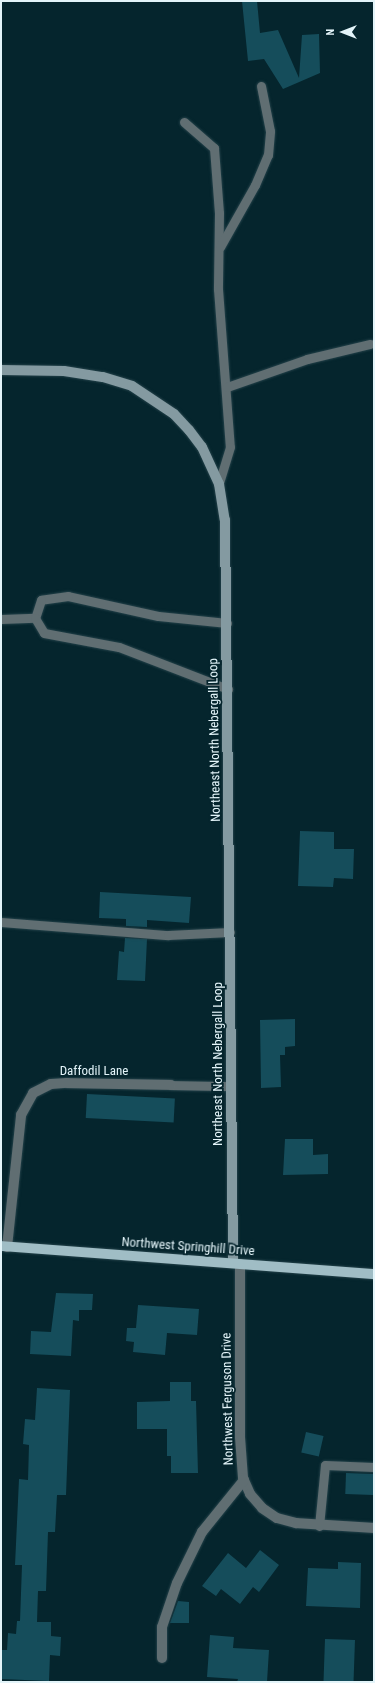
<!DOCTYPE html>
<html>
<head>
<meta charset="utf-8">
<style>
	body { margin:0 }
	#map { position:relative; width:375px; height:1683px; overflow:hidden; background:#05252d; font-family:"Roboto Condensed",sans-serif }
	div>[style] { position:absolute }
	.building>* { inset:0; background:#154d5b; transform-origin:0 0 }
	.roads { filter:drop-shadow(0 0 1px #24424a) drop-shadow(0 0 1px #24424a) }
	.lane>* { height:9px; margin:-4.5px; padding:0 4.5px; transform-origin:4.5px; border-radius:4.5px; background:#606e72 }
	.street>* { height:10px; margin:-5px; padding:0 5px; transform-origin:5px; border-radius:5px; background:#606e72 }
	.secondary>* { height:10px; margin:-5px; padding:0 5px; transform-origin:5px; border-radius:5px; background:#849aa1 }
	.primary>* { height:10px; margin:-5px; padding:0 5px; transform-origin:5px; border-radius:5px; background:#a0bdc5 }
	span { translate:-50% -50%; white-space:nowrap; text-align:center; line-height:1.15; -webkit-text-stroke:3.5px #05252d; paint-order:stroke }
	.street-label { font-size:13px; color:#e3f4f9 }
	.frame { position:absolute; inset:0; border:2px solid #e3f4f9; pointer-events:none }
	.north { position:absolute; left:323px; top:12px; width:40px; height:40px; -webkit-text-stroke:3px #05252d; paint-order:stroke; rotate:270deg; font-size:11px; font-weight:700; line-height:16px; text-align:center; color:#e3f4f9 }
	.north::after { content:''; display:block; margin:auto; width:14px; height:18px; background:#e3f4f9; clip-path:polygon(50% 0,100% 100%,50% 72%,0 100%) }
</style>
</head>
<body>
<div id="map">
	<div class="building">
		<i style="clip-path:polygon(242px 1px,257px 1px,260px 33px,278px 30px,299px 78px,302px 35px,319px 34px,320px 73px,283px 89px,264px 59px,248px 61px)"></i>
		<i style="clip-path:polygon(300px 831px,334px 832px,334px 849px,354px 849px,353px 879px,334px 878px,333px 887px,298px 886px)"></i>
		<i style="clip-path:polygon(100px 892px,191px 897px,189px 923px,147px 920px,147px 927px,126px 926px,126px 919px,99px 918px)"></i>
		<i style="clip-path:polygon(125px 938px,147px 939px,145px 981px,117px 980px,119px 951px,124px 952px)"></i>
		<i style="clip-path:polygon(295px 1019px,295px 1046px,285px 1047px,285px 1055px,280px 1055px,281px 1087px,261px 1088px,260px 1020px)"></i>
		<i style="left:87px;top:1094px;width:88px;height:24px;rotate:3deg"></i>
		<i style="clip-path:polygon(285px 1139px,313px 1139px,313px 1155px,328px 1154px,328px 1174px,283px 1175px)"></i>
		<i style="clip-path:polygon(56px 1293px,93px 1294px,92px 1310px,79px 1310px,79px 1321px,73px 1320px,71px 1356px,30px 1354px,31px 1331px,51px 1332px)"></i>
		<i style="clip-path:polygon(138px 1305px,199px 1309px,197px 1335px,167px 1333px,165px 1355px,133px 1352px,134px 1342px,126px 1341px,127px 1328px,136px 1328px)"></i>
		<i style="clip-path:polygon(170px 1382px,191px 1382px,191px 1401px,196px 1401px,198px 1473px,171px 1473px,171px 1456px,167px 1456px,167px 1429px,137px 1429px,137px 1402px,170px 1401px)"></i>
		<i style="clip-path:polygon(37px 1388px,70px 1390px,66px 1495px,57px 1495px,55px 1532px,48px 1532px,46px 1591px,38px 1591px,37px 1622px,51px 1622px,51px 1636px,61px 1637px,60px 1656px,50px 1655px,49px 1681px,1px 1679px,1px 1650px,7px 1650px,8px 1633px,16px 1634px,17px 1621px,20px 1621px,22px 1565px,15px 1565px,19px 1479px,28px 1480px,29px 1445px,23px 1444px,25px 1419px,35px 1420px)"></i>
		<i style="left:306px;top:1432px;width:18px;height:21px;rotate:13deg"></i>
		<i style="left:346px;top:1473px;width:28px;height:21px;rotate:2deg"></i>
		<i style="clip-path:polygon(260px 1550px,279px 1565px,259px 1592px,253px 1587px,240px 1604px,221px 1589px,216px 1596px,202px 1586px,228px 1553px,246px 1568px)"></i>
		<i style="clip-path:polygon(338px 1562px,361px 1563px,360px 1608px,306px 1606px,308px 1568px,338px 1569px)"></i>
		<i style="clip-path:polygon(178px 1601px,189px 1602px,189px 1623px,170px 1623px)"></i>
		<i style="clip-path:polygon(210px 1635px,234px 1637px,233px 1648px,269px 1650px,267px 1682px,237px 1682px,238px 1679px,207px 1677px)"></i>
		<i style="left:325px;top:1639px;width:30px;height:43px;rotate:2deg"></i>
	</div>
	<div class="roads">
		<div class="lane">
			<i style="left:184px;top:122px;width:40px;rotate:41deg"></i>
			<i style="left:214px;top:148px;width:65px;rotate:85.6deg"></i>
			<i style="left:219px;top:213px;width:76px;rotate:90.8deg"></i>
			<i style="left:218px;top:289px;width:158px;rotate:85.7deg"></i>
			<i style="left:230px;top:447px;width:39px;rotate:107deg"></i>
			<i style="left:220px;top:247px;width:71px;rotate:-60.6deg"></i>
			<i style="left:255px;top:185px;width:33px;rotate:-67deg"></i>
			<i style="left:268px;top:155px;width:24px;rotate:-85deg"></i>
			<i style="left:270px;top:131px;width:46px;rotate:-101.3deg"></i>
			<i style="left:227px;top:387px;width:85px;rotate:-19.3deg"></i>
			<i style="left:307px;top:359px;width:65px;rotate:-13.4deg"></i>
			<i style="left:1px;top:619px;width:34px;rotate:-2deg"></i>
			<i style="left:227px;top:623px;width:69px;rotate:-174.2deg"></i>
			<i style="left:158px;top:616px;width:92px;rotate:-167.5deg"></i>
			<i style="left:68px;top:596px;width:27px;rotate:172deg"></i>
			<i style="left:41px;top:600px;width:19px;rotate:108deg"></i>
			<i style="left:35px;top:618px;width:17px;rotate:59deg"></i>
			<i style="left:44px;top:633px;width:76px;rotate:10.6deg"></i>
			<i style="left:119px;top:647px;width:117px;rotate:21.1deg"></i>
			<i style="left:1px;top:922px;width:168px;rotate:4.5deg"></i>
			<i style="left:168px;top:935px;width:62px;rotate:-2.8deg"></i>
			<i style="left:171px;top:1085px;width:60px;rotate:1deg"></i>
			<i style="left:319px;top:1526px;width:61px;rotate:-84.4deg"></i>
			<i style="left:325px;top:1465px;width:49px;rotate:2.3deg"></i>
		</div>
		<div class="street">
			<i style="left:7px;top:1247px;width:133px;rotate:-83.9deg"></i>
			<i style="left:21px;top:1115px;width:25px;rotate:-61deg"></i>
			<i style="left:33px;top:1093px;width:20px;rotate:-27deg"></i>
			<i style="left:51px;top:1084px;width:16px;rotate:-4deg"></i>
			<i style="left:67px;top:1083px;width:104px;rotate:1.1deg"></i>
			<i style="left:240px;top:1264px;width:173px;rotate:90deg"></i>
			<i style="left:240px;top:1437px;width:41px;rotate:85.8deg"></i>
			<i style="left:243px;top:1478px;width:17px;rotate:66deg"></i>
			<i style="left:250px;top:1494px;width:18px;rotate:49deg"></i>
			<i style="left:262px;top:1508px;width:18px;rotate:34deg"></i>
			<i style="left:277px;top:1518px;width:20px;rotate:15deg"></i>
			<i style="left:296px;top:1523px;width:78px;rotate:3.7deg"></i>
			<i style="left:162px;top:1658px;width:31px;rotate:-90deg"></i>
			<i style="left:162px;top:1627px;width:46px;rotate:-71.2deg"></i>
			<i style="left:177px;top:1583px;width:57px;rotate:-63.9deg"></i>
			<i style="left:202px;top:1532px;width:67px;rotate:-51.1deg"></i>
		</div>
		<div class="secondary">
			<i style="left:1px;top:370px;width:63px;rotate:0.9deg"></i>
			<i style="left:64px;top:371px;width:39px;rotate:9deg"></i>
			<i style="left:103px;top:377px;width:30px;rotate:17deg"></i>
			<i style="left:132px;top:386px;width:50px;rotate:33.7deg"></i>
			<i style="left:174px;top:414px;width:22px;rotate:47deg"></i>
			<i style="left:189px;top:430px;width:21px;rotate:53deg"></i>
			<i style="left:202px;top:447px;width:41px;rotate:65.3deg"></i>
			<i style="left:219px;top:484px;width:36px;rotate:81deg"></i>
			<i style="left:225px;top:520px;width:743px;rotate:89.38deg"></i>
		</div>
		<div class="primary">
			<i style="left:1px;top:1246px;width:374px;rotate:4.3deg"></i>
		</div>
	</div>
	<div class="street-label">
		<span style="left:215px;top:740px;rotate:-91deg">Northeast North Nebergall Loop</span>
		<span style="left:218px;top:1064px;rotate:-90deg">Northeast North Nebergall Loop</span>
		<span style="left:94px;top:1071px">Daffodil Lane</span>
		<span style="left:188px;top:1247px;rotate:4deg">Northwest Springhill Drive</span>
		<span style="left:228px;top:1399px;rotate:-91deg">Northwest Ferguson Drive</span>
	</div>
	<div class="frame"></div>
	<div class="north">N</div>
</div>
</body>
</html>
